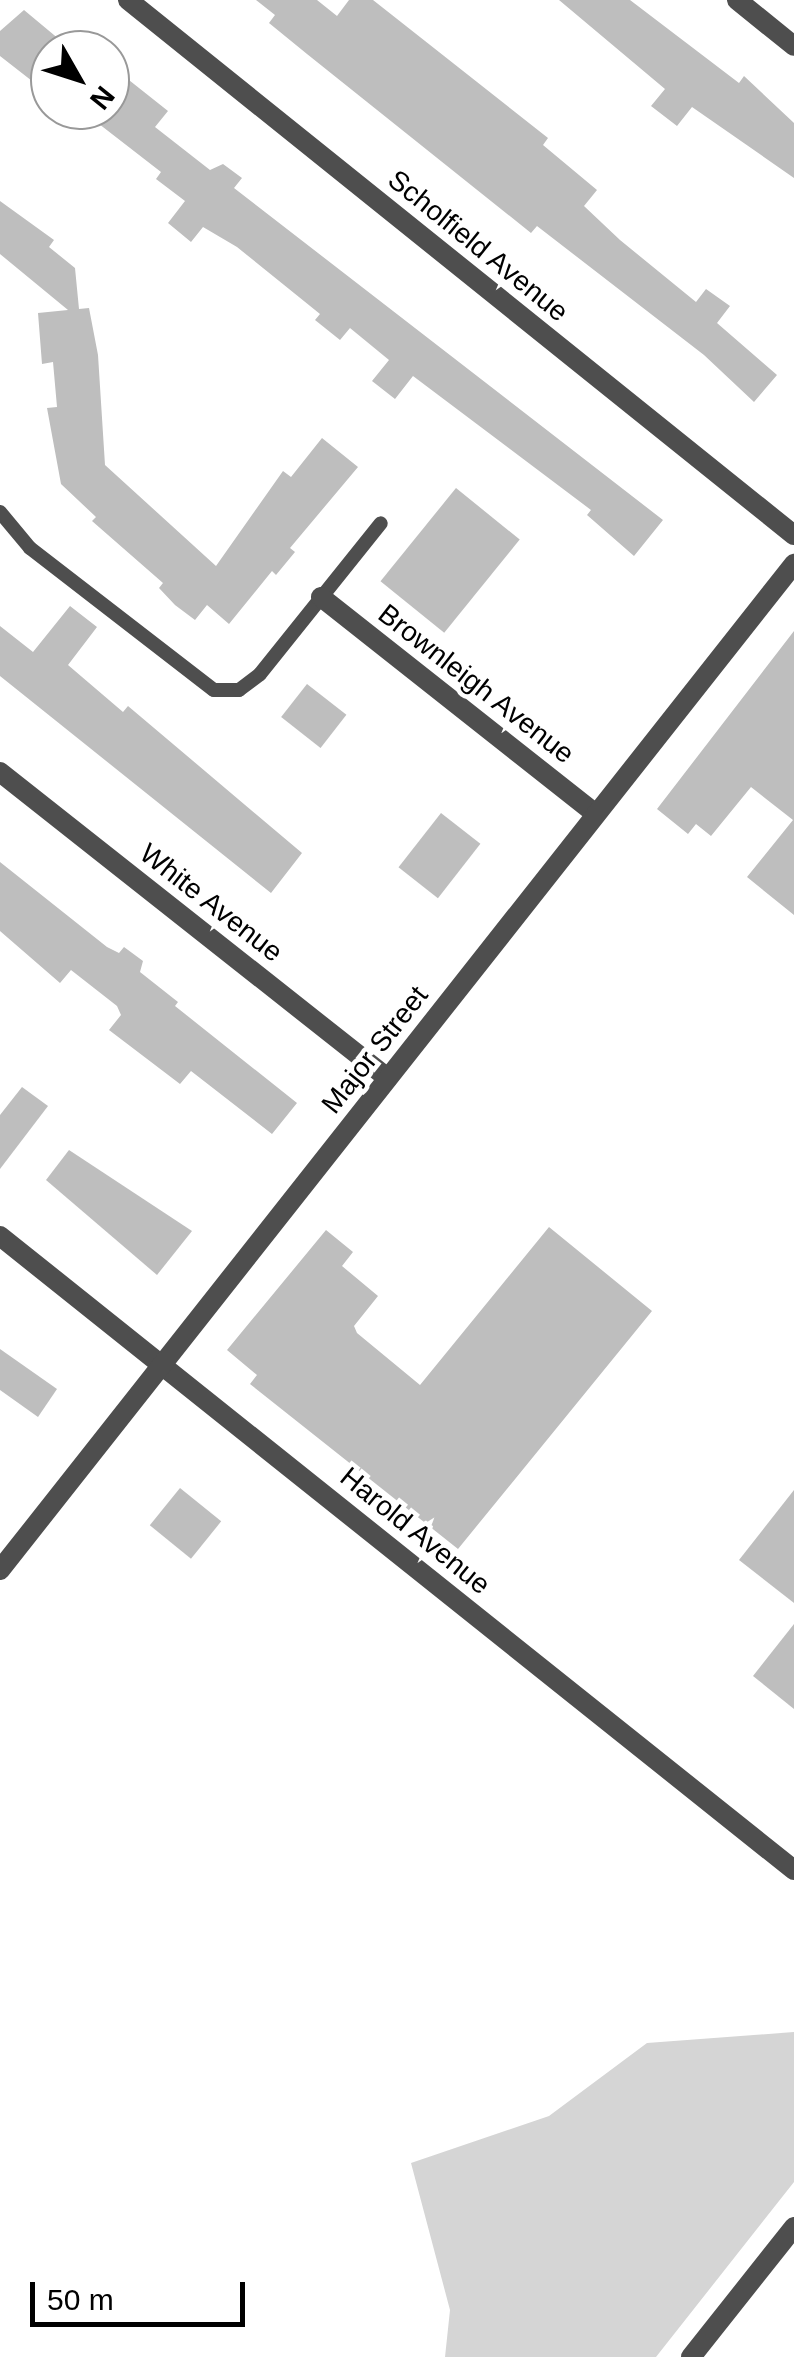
<!DOCTYPE html>
<html>
<head>
<meta charset="utf-8">
<style>
	body { margin:0 }
	#map { position:relative; width:794px; height:2357px; overflow:hidden; background:#fff; font-family:Helvetica,sans-serif }
	div>[style] { position:absolute }
	.green>* { inset:0; background:#d5d5d5 }
	.building>* { inset:0; background:#bebebe; transform-origin:0 0 }
	.lane>* { height:14px; margin:-7px; padding:0 7px; transform-origin:7px; border-radius:7px; background:#4e4e4e }
	.street>* { height:20px; margin:-10px; padding:0 10px; transform-origin:10px; border-radius:10px; background:#4e4e4e }
	span { translate:-50% -50%; white-space:nowrap; text-align:center; line-height:1.15; -webkit-text-stroke:9px #fff; paint-order:stroke }
	.street-label { font-size:28px; color:#000 }
	.north { position:absolute; left:30px; top:30px; width:100px; height:100px; box-sizing:border-box; background:#fff; border:2px solid #999; border-radius:50%; rotate:129deg; font-size:28px; font-weight:700; line-height:40px; text-align:center; color:#000 }
	.north::after { content:''; display:block; margin:auto; width:35px; height:45px; background:#000; clip-path:polygon(50% 0,100% 100%,50% 72%,0 100%) }
	.scale { position:absolute; left:30px; top:2282px; width:215px; height:45px; box-sizing:border-box; border:5px solid #000; border-top:0; padding-left:12px; font-size:30px; line-height:35px; white-space:nowrap; color:#000; -webkit-text-stroke:8px #fff; paint-order:stroke }
</style>
</head>
<body>
<div id="map">
	<div class="green">
		<i style="clip-path:polygon(794px 2032px,794px 2182px,656px 2357px,445px 2357px,450px 2310px,411px 2163px,549px 2116px,647px 2043px)"></i>
	</div>
	<div class="building">
		<i style="clip-path:polygon(256px 0,317px 0,337px 16px,349px 0,373px 0,548px 138px,543px 145px,597px 190px,584px 206px,620px 240px,696px 302px,706px 289px,730px 306px,717px 323px,777px 375px,754px 402px,704px 355px,537px 226px,531px 233px,307px 54px,269px 23px,275px 15px)"></i>
		<i style="clip-path:polygon(559px 0,630px 0,739px 83px,744px 76px,794px 123px,794px 178px,692px 107px,677px 126px,651px 106px,665px 89px)"></i>
		<i style="clip-path:polygon(24px 10px,72px 50px,50px 50px,50px 95px,0 56px,0 31px)"></i>
		<i style="clip-path:polygon(110px 65px,168px 111px,155px 127px,210px 170px,223px 164px,242px 178px,234px 188px,663px 520px,634px 556px,587px 515px,591px 510px,413px 376px,395px 399px,372px 381px,389px 360px,350px 328px,340px 340px,315px 320px,320px 314px,237px 247px,203px 227px,191px 242px,168px 223px,185px 201px,156px 179px,161px 172px,81px 110px,110px 110px)"></i>
		<i style="clip-path:polygon(0 201px,54px 240px,49px 247px,75px 268px,79px 309px,89px 308px,98px 355px,105px 465px,216px 566px,283px 471px,291px 477px,322px 438px,358px 467px,290px 548px,295px 552px,276px 575px,272px 571px,229px 624px,207px 605px,195px 620px,175px 605px,159px 588px,163px 583px,92px 521px,96px 517px,61px 484px,47px 408px,57px 407px,53px 362px,42px 364px,38px 313px,68px 310px,0 254px)"></i>
		<i style="left:456px;top:488px;width:82px;height:120px;rotate:39deg"></i>
		<i style="clip-path:polygon(70px 606px,97px 627px,68px 665px,123px 712px,128px 706px,302px 853px,271px 893px,0 676px,0 626px,33px 652px)"></i>
		<i style="clip-path:polygon(794px 631px,794px 915px,747px 877px,793px 820px,751px 787px,711px 836px,696px 824px,688px 834px,657px 809px)"></i>
		<i style="left:307px;top:684px;width:50px;height:42px;rotate:38deg"></i>
		<i style="left:441px;top:813px;width:50px;height:69px;rotate:38deg"></i>
		<i style="clip-path:polygon(0 862px,107px 947px,119px 953px,124px 947px,143px 961px,140px 972px,178px 1002px,175px 1006px,297px 1103px,272px 1134px,191px 1071px,180px 1084px,109px 1030px,121px 1015px,117px 1006px,71px 970px,60px 983px,0 931px)"></i>
		<i style="clip-path:polygon(22px 1087px,48px 1106px,0 1169px,0 1115px)"></i>
		<i style="clip-path:polygon(69px 1150px,192px 1231px,157px 1275px,46px 1180px)"></i>
		<i style="clip-path:polygon(549px 1227px,652px 1311px,458px 1549px,250px 1384px,257px 1375px,227px 1350px,326px 1230px,353px 1252px,342px 1266px,378px 1296px,354px 1326px,357px 1333px,420px 1385px)"></i>
		<i style="clip-path:polygon(0 1349px,57px 1389px,38px 1417px,0 1390px)"></i>
		<i style="left:180px;top:1488px;width:53px;height:48px;rotate:39deg"></i>
		<i style="clip-path:polygon(794px 1490px,794px 1603px,739px 1560px)"></i>
		<i style="clip-path:polygon(794px 1624px,794px 1709px,753px 1676px)"></i>
	</div>
	<div class="lane">
		<i style="left:0;top:512px;width:47px;rotate:50.2deg"></i>
		<i style="left:30px;top:548px;width:232px;rotate:37.7deg"></i>
		<i style="left:214px;top:690px;width:25px"></i>
		<i style="left:239px;top:690px;width:26px;rotate:-37deg"></i>
		<i style="left:260px;top:674px;width:193px;rotate:-51.3deg"></i>
	</div>
	<div class="street">
		<i style="left:128px;top:0;width:854px;rotate:38.78deg"></i>
		<i style="left:737px;top:0;width:73px;rotate:38.9deg"></i>
		<i style="left:321px;top:597px;width:350px;rotate:38.3deg"></i>
		<i style="left:0;top:772px;width:494px;rotate:38.3deg"></i>
		<i style="left:0;top:1236px;width:1016px;rotate:38.61deg"></i>
		<i style="left:0;top:1570px;width:1282px;rotate:-51.72deg"></i>
		<i style="left:691px;top:2357px;width:166px;rotate:-51.6deg"></i>
	</div>
	<div class="street-label">
		<span style="left:478px;top:246px;rotate:39deg">Scholfield Avenue</span>
		<span style="left:476px;top:684px;rotate:38deg">Brownleigh Avenue</span>
		<span style="left:211px;top:903px;rotate:38deg">White Avenue</span>
		<span style="left:375px;top:1050px;rotate:-52deg">Major Street</span>
		<span style="left:415px;top:1531px;rotate:39deg">Harold Avenue</span>
	</div>
	<div class="north">N</div>
	<div class="scale">50 m</div>
</div>
</body>
</html>
